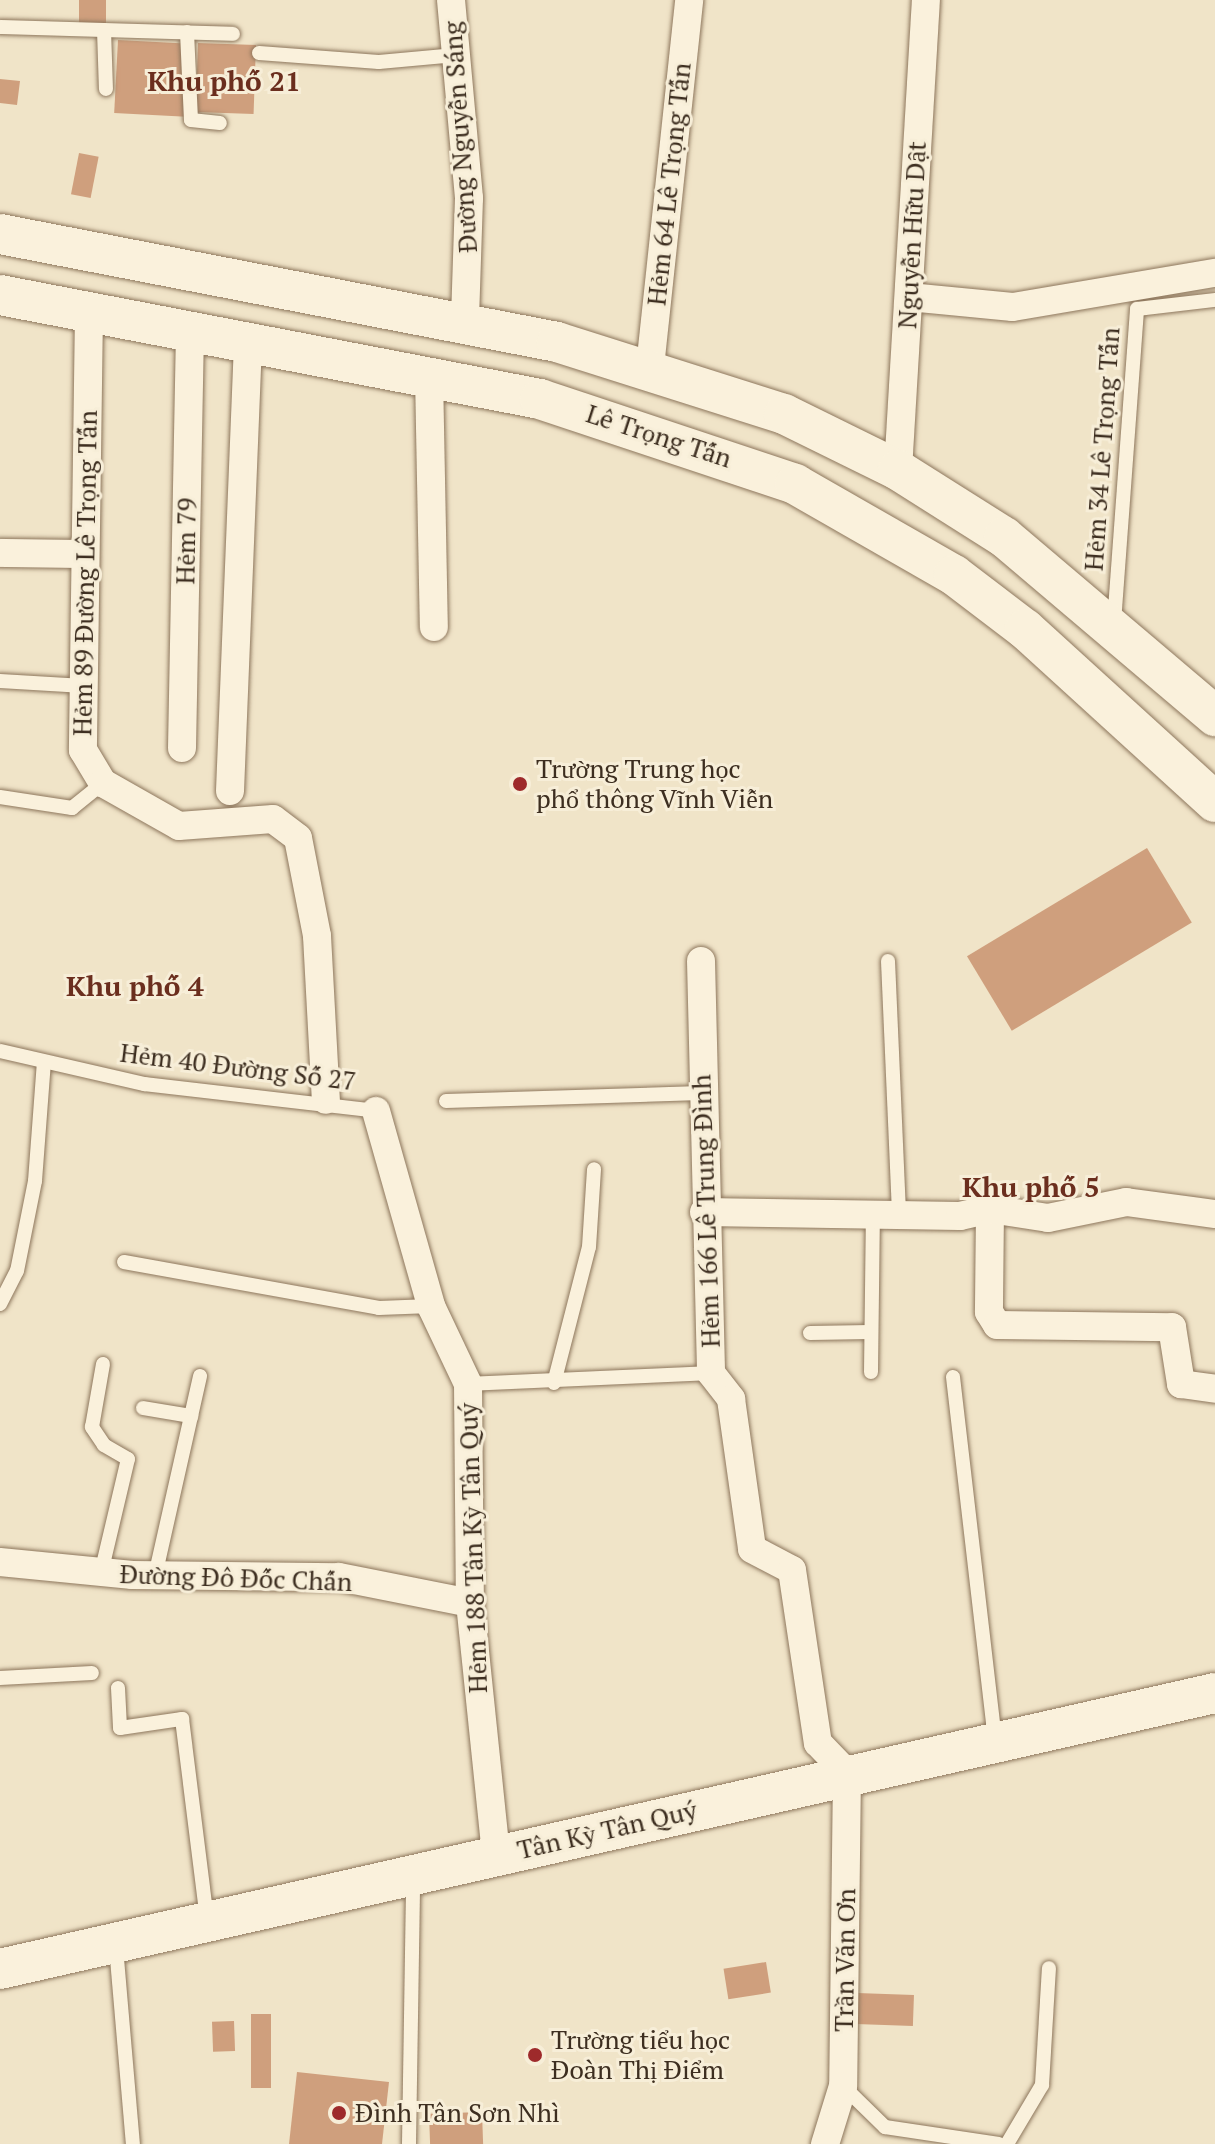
<!DOCTYPE html>
<html>
<head>
<meta charset="utf-8">
<style>
	body { margin:0 }
	#map { position:relative; width:1215px; height:2144px; overflow:hidden; background:#f0e4c8; font-family:"PT Serif",serif }
	div>[style] { position:absolute }
	.building>* { inset:0; background:#cf9f7d; transform-origin:0 0 }
	.roads { filter:drop-shadow(0 0 2px #8d765c) drop-shadow(0 0 2px #8d765c) }
	.service>* { height:14px; margin:-7px; padding:0 7px; transform-origin:7px; border-radius:7px; background:#faf1dc }
	.minor>* { height:28px; margin:-14px; padding:0 14px; transform-origin:14px; border-radius:14px; background:#faf1dc }
	.secondary>* { height:40px; margin:-20px; padding:0 20px; transform-origin:20px; border-radius:20px; background:#faf1dc }
	.dots>* { width:22px; height:22px; translate:-50% -50%; box-sizing:border-box; border:4px solid #f7eed8; border-radius:50% }
	span { translate:-50% -50%; white-space:nowrap; text-align:center; line-height:1.15; -webkit-text-stroke:6px #f7eed8; paint-order:stroke }
	.street-label { font-size:26px; color:#3d2e20 }
	.poi-label { font-size:26px; color:#3d2e20 }
	.left { translate:0 -50%; text-align:left }
	.neighbourhood-label { font-size:28px; color:#6b2e1e; font-weight:700 }
</style>
</head>
<body>
<div id="map">
	<div class="building">
		<i style="left:79px;top:0;width:27px;height:23px"></i>
		<i style="left:118px;top:40px;width:72px;height:73px;rotate:3deg"></i>
		<i style="left:198px;top:43px;width:58px;height:69px;rotate:2deg"></i>
		<i style="clip-path:polygon(0 79px,20px 81px,17px 105px,0 103px)"></i>
		<i style="left:79px;top:153px;width:20px;height:42px;rotate:11deg"></i>
		<i style="left:1147px;top:848px;width:87px;height:210px;rotate:59deg"></i>
		<i style="left:766px;top:1962px;width:31px;height:43px;rotate:81deg"></i>
		<i style="left:857px;top:1993px;width:57px;height:31px;rotate:2deg"></i>
		<i style="left:251px;top:2014px;width:20px;height:74px"></i>
		<i style="left:234px;top:2021px;width:30px;height:22px;rotate:88deg"></i>
		<i style="clip-path:polygon(297px 2072px,389px 2082px,382px 2144px,289px 2144px)"></i>
		<i style="left:482px;top:2112px;width:32px;height:53px;rotate:88deg"></i>
	</div>
	<div class="roads">
		<div class="service">
			<i style="left:0;top:27px;width:233px;rotate:1.7deg"></i>
			<i style="left:104px;top:30px;width:59px;rotate:88.1deg"></i>
			<i style="left:187px;top:32px;width:88px;rotate:87.4deg"></i>
			<i style="left:191px;top:120px;width:29px;rotate:6deg"></i>
			<i style="left:259px;top:53px;width:120px;rotate:4.3deg"></i>
			<i style="left:379px;top:62px;width:77px;rotate:-5.2deg"></i>
			<i style="left:1114px;top:623px;width:315px;rotate:-85.8deg"></i>
			<i style="left:1137px;top:309px;width:79px;rotate:-6.6deg"></i>
			<i style="left:0;top:681px;width:84px;rotate:3.4deg"></i>
			<i style="left:0;top:797px;width:73px;rotate:8.7deg"></i>
			<i style="left:72px;top:808px;width:40px;rotate:-39deg"></i>
			<i style="left:888px;top:961px;width:254px;rotate:87.5deg"></i>
			<i style="left:0;top:1051px;width:148px;rotate:12.9deg"></i>
			<i style="left:144px;top:1084px;width:234px;rotate:6.6deg"></i>
			<i style="left:446px;top:1101px;width:255px;rotate:-1.8deg"></i>
			<i style="left:124px;top:1262px;width:259px;rotate:10.2deg"></i>
			<i style="left:379px;top:1308px;width:52px;rotate:-2.2deg"></i>
			<i style="left:0;top:1304px;width:37px;rotate:-63deg"></i>
			<i style="left:17px;top:1271px;width:92px;rotate:-78.7deg"></i>
			<i style="left:35px;top:1181px;width:119px;rotate:-85.7deg"></i>
			<i style="left:810px;top:1333px;width:60px;rotate:-1deg"></i>
			<i style="left:871px;top:1372px;width:157px;rotate:-89.3deg"></i>
			<i style="left:953px;top:1377px;width:365px;rotate:83.4deg"></i>
			<i style="left:554px;top:1383px;width:140px;rotate:-75.6deg"></i>
			<i style="left:589px;top:1247px;width:78px;rotate:-86.3deg"></i>
			<i style="left:468px;top:1384px;width:243px;rotate:-2.6deg"></i>
			<i style="left:143px;top:1408px;width:49px;rotate:9.5deg"></i>
			<i style="left:101px;top:1573px;width:117px;rotate:-76.7deg"></i>
			<i style="left:128px;top:1459px;width:28px;rotate:-150deg"></i>
			<i style="left:104px;top:1445px;width:22px;rotate:-124deg"></i>
			<i style="left:92px;top:1427px;width:64px;rotate:-80.1deg"></i>
			<i style="left:155px;top:1576px;width:205px;rotate:-77.3deg"></i>
			<i style="left:0;top:1678px;width:92px;rotate:-3.1deg"></i>
			<i style="left:118px;top:1688px;width:40px;rotate:87.1deg"></i>
			<i style="left:120px;top:1728px;width:63px;rotate:-8.3deg"></i>
			<i style="left:182px;top:1719px;width:203px;rotate:82.9deg"></i>
			<i style="left:116px;top:1947px;width:198px;rotate:85.1deg"></i>
			<i style="left:843px;top:2086px;width:59px;rotate:44.3deg"></i>
			<i style="left:885px;top:2127px;width:115px;rotate:8.5deg"></i>
			<i style="left:409px;top:2144px;width:265px;rotate:-89.1deg"></i>
			<i style="left:1007px;top:2144px;width:69px;rotate:-59.3deg"></i>
			<i style="left:1042px;top:2085px;width:117px;rotate:-86.6deg"></i>
		</div>
		<div class="minor">
			<i style="left:451px;top:0;width:199px;rotate:84.8deg"></i>
			<i style="left:469px;top:198px;width:123px;rotate:91.9deg"></i>
			<i style="left:909px;top:297px;width:104px;rotate:5.5deg"></i>
			<i style="left:1013px;top:307px;width:205px;rotate:-9.6deg"></i>
			<i style="left:89px;top:312px;width:438px;rotate:90.8deg"></i>
			<i style="left:83px;top:750px;width:39px;rotate:59deg"></i>
			<i style="left:103px;top:783px;width:87px;rotate:29.5deg"></i>
			<i style="left:179px;top:826px;width:94px;rotate:-4.3deg"></i>
			<i style="left:273px;top:819px;width:31px;rotate:37deg"></i>
			<i style="left:298px;top:838px;width:100px;rotate:79deg"></i>
			<i style="left:317px;top:936px;width:164px;rotate:86.9deg"></i>
			<i style="left:650px;top:367px;width:369px;rotate:-83.9deg"></i>
			<i style="left:429px;top:375px;width:252px;rotate:88.9deg"></i>
			<i style="left:898px;top:470px;width:471px;rotate:-86.6deg"></i>
			<i style="left:0;top:553px;width:85px;rotate:0.7deg"></i>
			<i style="left:182px;top:748px;width:414px;rotate:-88.9deg"></i>
			<i style="left:230px;top:791px;width:447px;rotate:-87.7deg"></i>
			<i style="left:701px;top:961px;width:412px;rotate:88.6deg"></i>
			<i style="left:711px;top:1373px;width:33px;rotate:52deg"></i>
			<i style="left:731px;top:1399px;width:151px;rotate:82deg"></i>
			<i style="left:752px;top:1549px;width:45px;rotate:27.7deg"></i>
			<i style="left:792px;top:1570px;width:175px;rotate:81.5deg"></i>
			<i style="left:818px;top:1743px;width:42px;rotate:46deg"></i>
			<i style="left:847px;top:1773px;width:313px;rotate:90.7deg"></i>
			<i style="left:843px;top:2086px;width:61px;rotate:107.2deg"></i>
			<i style="left:376px;top:1111px;width:203px;rotate:74.2deg"></i>
			<i style="left:431px;top:1306px;width:86px;rotate:64.6deg"></i>
			<i style="left:468px;top:1384px;width:219px;rotate:89.5deg"></i>
			<i style="left:470px;top:1603px;width:254px;rotate:84.1deg"></i>
			<i style="left:990px;top:1209px;width:103px;rotate:90.6deg"></i>
			<i style="left:989px;top:1312px;width:15px;rotate:58deg"></i>
			<i style="left:997px;top:1325px;width:175px;rotate:0.7deg"></i>
			<i style="left:1172px;top:1327px;width:58px;rotate:81deg"></i>
			<i style="left:1181px;top:1384px;width:34px;rotate:8deg"></i>
			<i style="left:704px;top:1212px;width:256px;rotate:0.9deg"></i>
			<i style="left:960px;top:1216px;width:31px;rotate:-13deg"></i>
			<i style="left:990px;top:1209px;width:59px;rotate:8.8deg"></i>
			<i style="left:1048px;top:1218px;width:80px;rotate:-11.6deg"></i>
			<i style="left:1126px;top:1202px;width:90px;rotate:7.7deg"></i>
			<i style="left:0;top:1562px;width:133px;rotate:5.6deg"></i>
			<i style="left:132px;top:1575px;width:207px;rotate:0.6deg"></i>
			<i style="left:339px;top:1577px;width:134px;rotate:11.2deg"></i>
		</div>
		<div class="secondary">
			<i style="left:0;top:234px;width:567px;rotate:10.97deg"></i>
			<i style="left:557px;top:342px;width:238px;rotate:17.6deg"></i>
			<i style="left:784px;top:414px;width:127px;rotate:26.2deg"></i>
			<i style="left:898px;top:470px;width:125px;rotate:32.3deg"></i>
			<i style="left:1004px;top:537px;width:277px;rotate:40.3deg"></i>
			<i style="left:0;top:295px;width:550px;rotate:10.9deg"></i>
			<i style="left:540px;top:399px;width:269px;rotate:18.4deg"></i>
			<i style="left:795px;top:484px;width:183px;rotate:29.8deg"></i>
			<i style="left:954px;top:575px;width:89px;rotate:37.3deg"></i>
			<i style="left:1025px;top:629px;width:257px;rotate:42.3deg"></i>
			<i style="left:0;top:1969px;width:1246px;rotate:-12.8deg"></i>
		</div>
	</div>
	<div class="dots">
		<i style="left:520px;top:784px;background:#9e2a2b"></i>
		<i style="left:535px;top:2055px;background:#9e2a2b"></i>
		<i style="left:339px;top:2113px;background:#9e2a2b"></i>
	</div>
	<div class="street-label">
		<span style="left:460px;top:137px;rotate:-94deg">Đường Nguyễn Sáng</span>
		<span style="left:669px;top:184px;rotate:-84deg">Hẻm 64 Lê Trọng Tấn</span>
		<span style="left:912px;top:235px;rotate:-87deg">Nguyễn Hữu Dật</span>
		<span style="left:659px;top:436px;rotate:18deg">Lê Trọng Tấn</span>
		<span style="left:1102px;top:449px;rotate:-86deg">Hẻm 34 Lê Trọng Tấn</span>
		<span style="left:186px;top:541px;rotate:-89deg">Hẻm 79</span>
		<span style="left:85px;top:573px;rotate:-89deg">Hẻm 89 Đường Lê Trọng Tấn</span>
		<span style="left:238px;top:1067px;rotate:7deg">Hẻm 40 Đường Số 27</span>
		<span style="left:706px;top:1211px;rotate:-92deg">Hẻm 166 Lê Trung Đình</span>
		<span style="left:473px;top:1548px;rotate:-92deg">Hẻm 188 Tân Kỳ Tân Quý</span>
		<span style="left:236px;top:1578px;rotate:2deg">Đường Đô Đốc Chấn</span>
		<span style="left:607px;top:1830px;rotate:-13deg">Tân Kỳ Tân Quý</span>
		<span style="left:845px;top:1960px;rotate:-89deg">Trần Văn Ơn</span>
	</div>
	<div class="poi-label">
		<span class="left" style="left:536px;top:784px">Trường Trung học<br>phổ thông Vĩnh Viễn</span>
		<span class="left" style="left:551px;top:2055px">Trường tiểu học<br>Đoàn Thị Điểm</span>
		<span class="left" style="left:355px;top:2113px">Đình Tân Sơn Nhì</span>
	</div>
	<div class="neighbourhood-label">
		<span style="left:224px;top:81px">Khu phố 21</span>
		<span style="left:135px;top:986px">Khu phố 4</span>
		<span style="left:1031px;top:1187px">Khu phố 5</span>
	</div>
</div>
</body>
</html>
